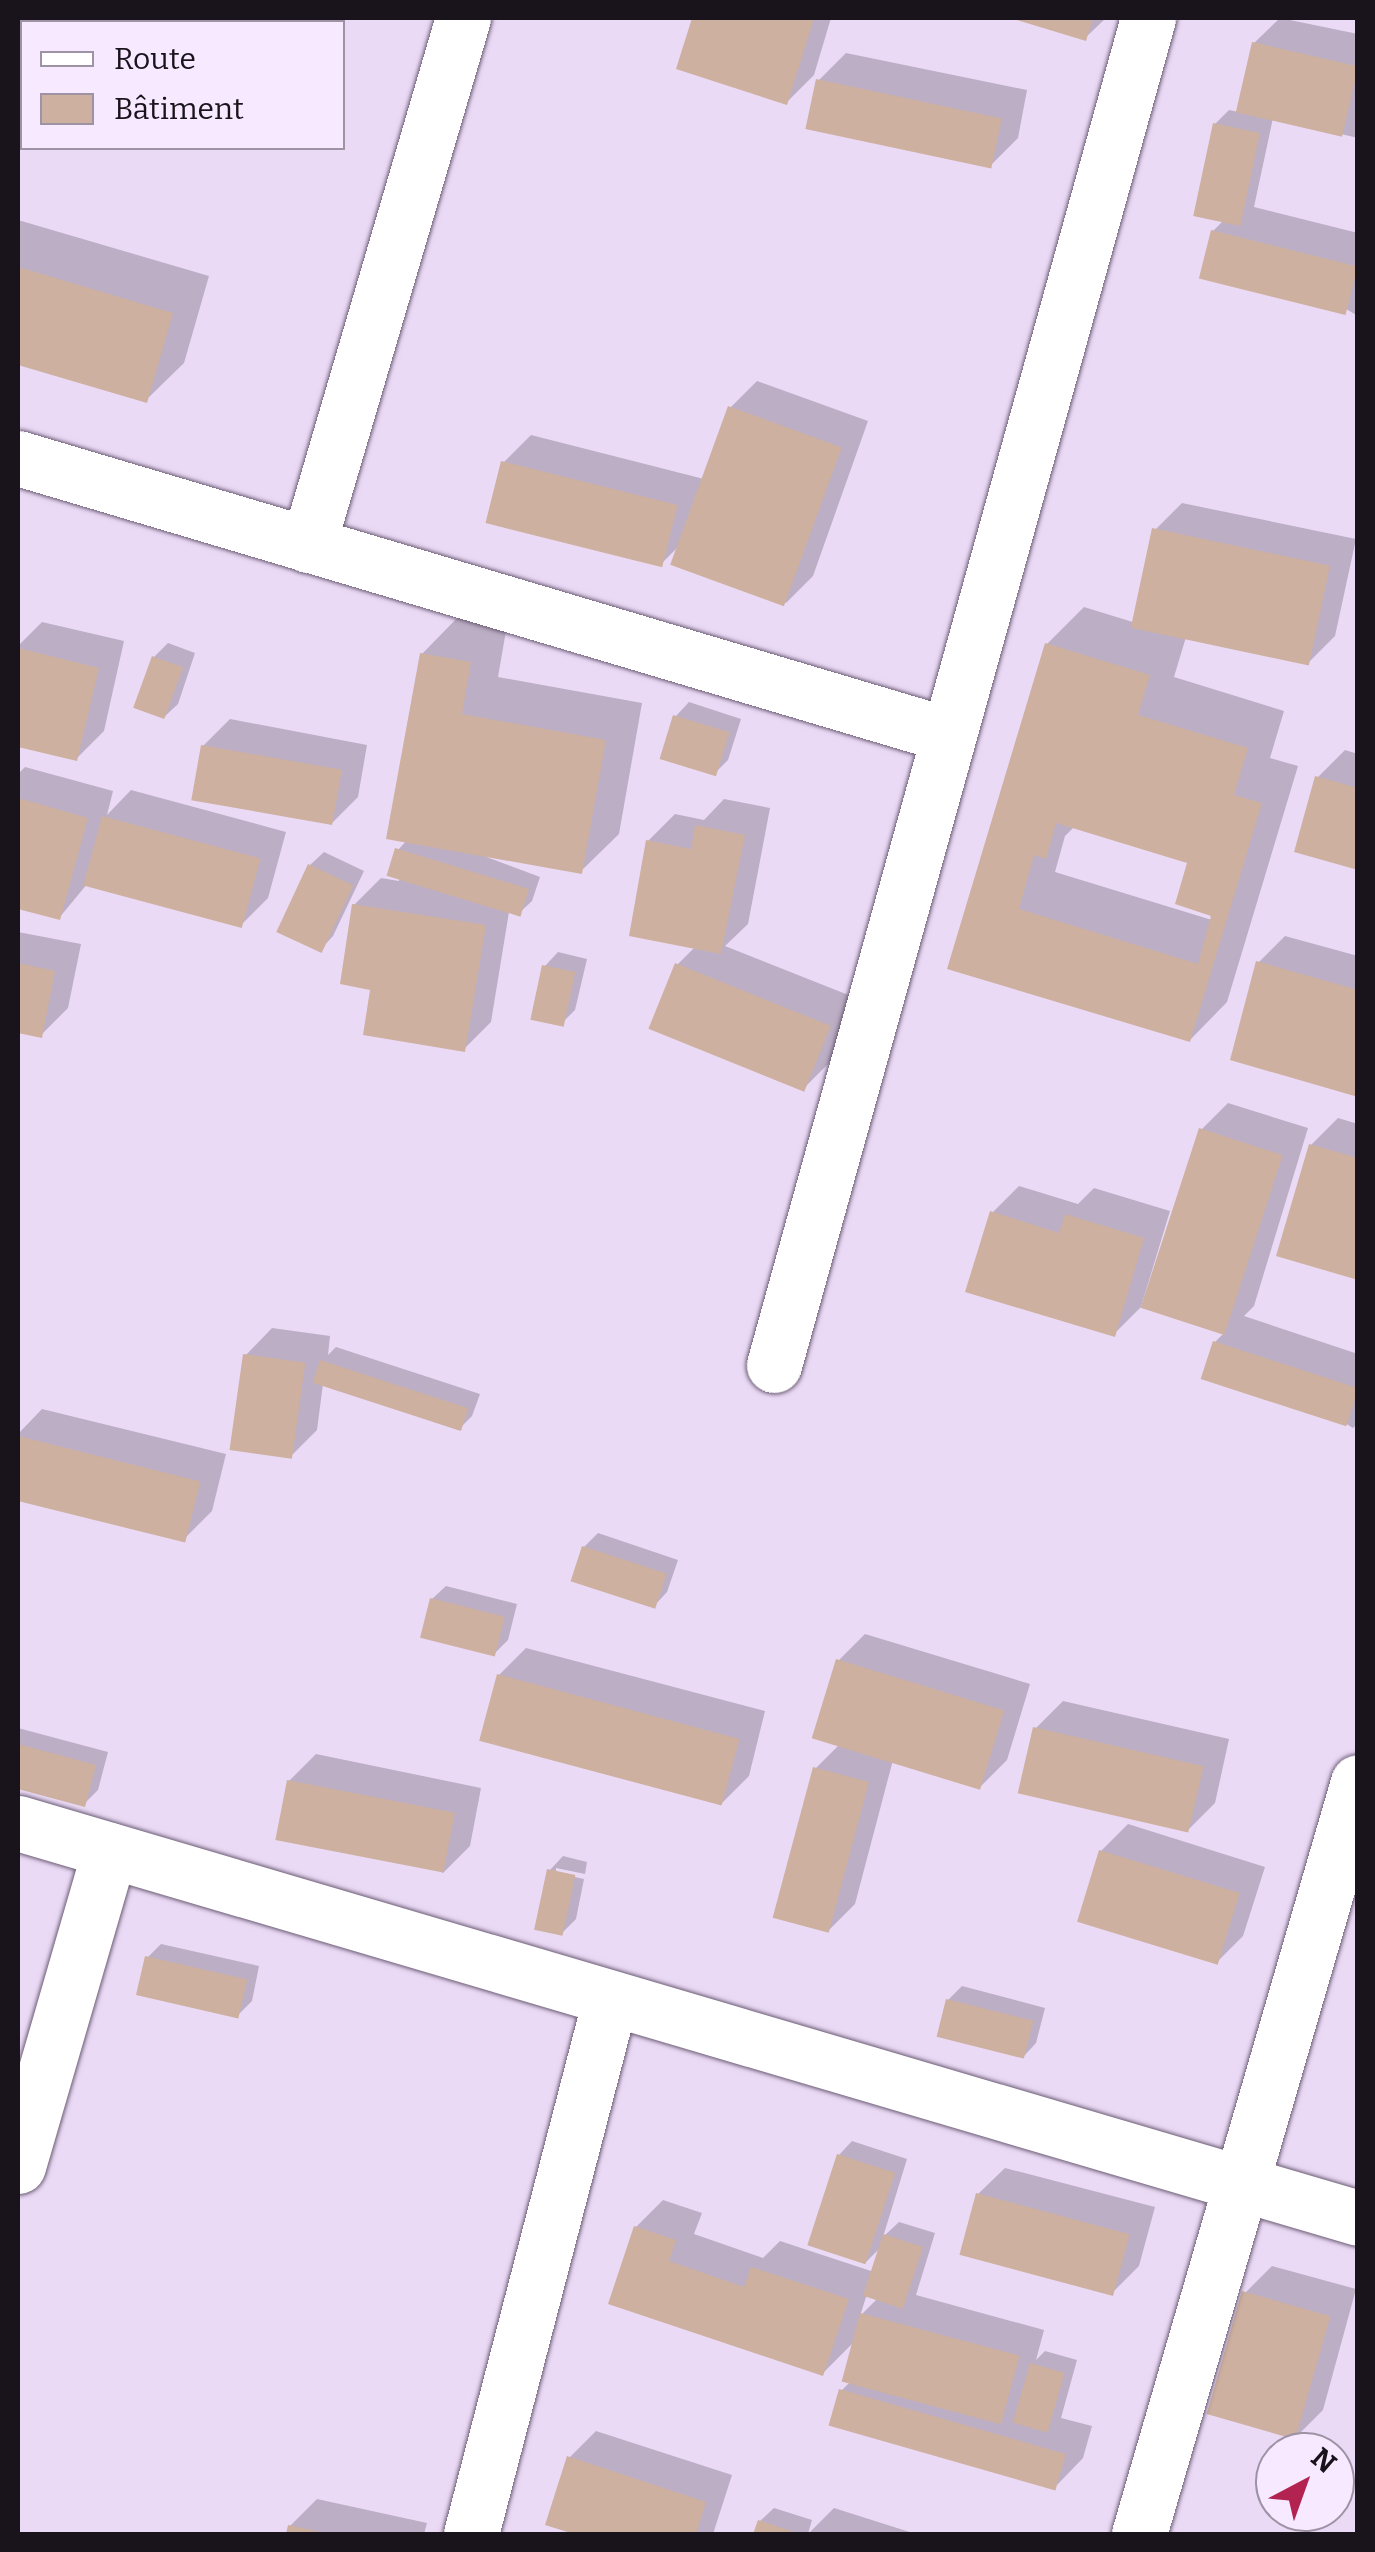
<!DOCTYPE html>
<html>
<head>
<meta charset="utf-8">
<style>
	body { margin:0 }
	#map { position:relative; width:1375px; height:2552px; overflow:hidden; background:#ebdaf6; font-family:Bitter,serif }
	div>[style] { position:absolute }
	.shadow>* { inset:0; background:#0003 }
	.building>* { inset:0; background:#cdb09f; transform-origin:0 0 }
	.roads { filter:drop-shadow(0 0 2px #6b5c74) drop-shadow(0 0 2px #6b5c74) }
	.street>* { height:55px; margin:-27.5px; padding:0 27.5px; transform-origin:27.5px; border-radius:27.5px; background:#fff }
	span { translate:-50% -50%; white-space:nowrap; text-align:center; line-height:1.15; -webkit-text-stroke:8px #f7e9ff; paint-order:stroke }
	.frame { position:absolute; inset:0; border:20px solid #19131c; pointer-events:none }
	.legend { position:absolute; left:20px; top:20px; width:325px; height:130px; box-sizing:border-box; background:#f7e9ff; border:2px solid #9e93a4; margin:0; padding:12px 18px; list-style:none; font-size:30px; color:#19131c }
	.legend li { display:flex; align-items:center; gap:20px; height:50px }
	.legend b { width:50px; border:2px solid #9e93a4 }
	.north { position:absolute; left:1255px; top:2432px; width:100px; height:100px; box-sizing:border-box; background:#f7e9ff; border:2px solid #9e93a4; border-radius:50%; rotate:41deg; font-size:28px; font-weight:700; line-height:40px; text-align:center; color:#19131c }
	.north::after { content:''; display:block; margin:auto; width:35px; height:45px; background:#b32352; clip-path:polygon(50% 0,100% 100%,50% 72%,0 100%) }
</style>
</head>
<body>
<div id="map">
	<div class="shadow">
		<i style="clip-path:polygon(695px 18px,831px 18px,814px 75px,787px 102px,679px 67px)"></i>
		<i style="clip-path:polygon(1015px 18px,1106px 18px,1085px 38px)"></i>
		<i style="clip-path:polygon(1280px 18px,1358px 34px,1358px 138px,1273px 118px,1254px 207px,1358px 233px,1358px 316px,1213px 231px,1224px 220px,1215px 124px,1229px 110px,1239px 112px,1254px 43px)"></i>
		<i style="clip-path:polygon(846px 53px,1027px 90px,1018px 138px,991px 165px,819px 80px)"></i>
		<i style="clip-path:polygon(18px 220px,209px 276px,184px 363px,146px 400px,18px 362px)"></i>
		<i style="clip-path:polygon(757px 381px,868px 421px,813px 576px,786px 603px,680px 545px,661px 564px,504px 462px,531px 435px,704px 479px,730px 408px)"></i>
		<i style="clip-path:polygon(evenodd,1182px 503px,1356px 539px,1335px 636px,1308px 663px,1186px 637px,1174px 677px,1284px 711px,1270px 758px,1298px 766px,1227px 1002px,1190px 1040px,950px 967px,1047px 644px,1084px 607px,1136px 623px,1155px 530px,1182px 503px,1075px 826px,1191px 862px,1212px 920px,1055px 872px,1065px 836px,1075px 826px)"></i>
		<i style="clip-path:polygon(459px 616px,507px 625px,498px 677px,642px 703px,619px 834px,581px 871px,473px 852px,540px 877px,532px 901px,518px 914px,509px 912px,491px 1022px,464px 1049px,373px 988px,354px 905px,381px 878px,399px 881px,398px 850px,407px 840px,422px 654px)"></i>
		<i style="clip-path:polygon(42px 622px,124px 641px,104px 731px,77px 758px,18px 745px,18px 646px)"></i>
		<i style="clip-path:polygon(168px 643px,195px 653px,178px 704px,164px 717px,154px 657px)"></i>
		<i style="clip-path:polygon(689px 702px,741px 719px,728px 760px,714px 774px,676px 716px)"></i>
		<i style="clip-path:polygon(230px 719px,367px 745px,358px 797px,331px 824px,203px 746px)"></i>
		<i style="clip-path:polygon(1345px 750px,1358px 754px,1358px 867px,1318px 777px)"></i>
		<i style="clip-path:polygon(25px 767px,113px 791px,107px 815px,131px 790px,286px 832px,268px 898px,241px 925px,88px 883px,59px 918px,18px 907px,18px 774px)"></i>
		<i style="clip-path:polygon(724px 799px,770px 808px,748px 924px,725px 946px,856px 998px,832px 1060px,805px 1087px,677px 965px,696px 946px,648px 841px,675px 814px,704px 820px)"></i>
		<i style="clip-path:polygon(324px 852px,364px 871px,333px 936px,320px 950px,310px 865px)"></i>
		<i style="clip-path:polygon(18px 932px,81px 944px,68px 1008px,41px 1035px,18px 1031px)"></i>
		<i style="clip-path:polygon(1285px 936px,1358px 956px,1358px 1094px,1258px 963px)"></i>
		<i style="clip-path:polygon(558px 952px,587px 959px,575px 1010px,561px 1024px,545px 966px)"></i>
		<i style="clip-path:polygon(1228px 1103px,1308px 1128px,1254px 1306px,1244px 1316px,1358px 1354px,1358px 1423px,1353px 1428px,1215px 1342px,1225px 1332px,1201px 1130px)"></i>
		<i style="clip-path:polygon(1338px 1118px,1358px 1124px,1358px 1278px,1311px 1145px)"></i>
		<i style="clip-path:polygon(1019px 1186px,1078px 1204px,1094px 1188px,1170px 1211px,1141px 1307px,1114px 1334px,992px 1213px)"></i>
		<i style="clip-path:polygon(272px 1328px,330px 1336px,328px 1355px,336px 1347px,480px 1394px,472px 1416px,458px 1430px,323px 1384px,317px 1430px,290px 1457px,246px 1355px)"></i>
		<i style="clip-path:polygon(42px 1409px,226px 1454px,212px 1511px,186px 1537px,18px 1496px,18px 1434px)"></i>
		<i style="clip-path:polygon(598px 1533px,678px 1560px,667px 1592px,654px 1606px,584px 1547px)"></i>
		<i style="clip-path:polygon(446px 1586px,517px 1604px,508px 1640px,494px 1654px,432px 1599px)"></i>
		<i style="clip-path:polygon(865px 1634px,1030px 1684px,1007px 1760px,980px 1787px,893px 1760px,855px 1904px,828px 1931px,815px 1769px,840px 1744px,838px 1661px)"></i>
		<i style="clip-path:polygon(526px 1648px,765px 1711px,749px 1776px,722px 1803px,499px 1675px)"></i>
		<i style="clip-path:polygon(1063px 1701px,1229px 1739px,1215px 1803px,1188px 1830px,1036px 1728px)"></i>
		<i style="clip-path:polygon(18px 1728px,108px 1752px,98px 1790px,84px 1804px,18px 1787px)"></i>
		<i style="clip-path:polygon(316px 1754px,481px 1788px,470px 1846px,443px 1873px,289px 1781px)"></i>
		<i style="clip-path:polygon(1128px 1824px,1265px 1867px,1243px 1936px,1216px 1963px,1101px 1851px)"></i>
		<i style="clip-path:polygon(563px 1856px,587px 1862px,585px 1874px,556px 1868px,556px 1873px,584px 1879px,576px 1919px,562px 1933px,550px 1870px)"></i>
		<i style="clip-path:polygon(161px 1944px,259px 1966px,252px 2001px,238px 2015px,147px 1958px)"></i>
		<i style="clip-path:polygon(962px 1986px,1045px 2008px,1036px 2043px,1023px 2057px,948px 2000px)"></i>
		<i style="clip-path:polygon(evenodd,852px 2141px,907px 2159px,883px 2237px,899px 2222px,935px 2233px,916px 2295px,1044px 2330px,1036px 2360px,1045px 2351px,1077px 2360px,1061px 2418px,1092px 2426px,1083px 2458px,1057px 2485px,841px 2391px,851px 2381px,854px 2342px,823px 2373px,611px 2303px,636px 2227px,663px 2200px,702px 2213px,694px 2234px,763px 2258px,780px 2241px,874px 2272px,881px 2247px,866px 2262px,839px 2155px,852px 2141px,867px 2294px,878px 2298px,860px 2316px,867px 2294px)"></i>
		<i style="clip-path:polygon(1005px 2168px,1155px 2207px,1139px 2266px,1112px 2293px,978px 2194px)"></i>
		<i style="clip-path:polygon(1272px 2266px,1356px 2289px,1323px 2410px,1296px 2437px,1245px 2293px)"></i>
		<i style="clip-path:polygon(596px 2431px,732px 2475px,713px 2534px,582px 2534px,548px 2524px,569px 2458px)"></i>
		<i style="clip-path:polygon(317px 2499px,427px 2523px,424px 2534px,288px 2534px,290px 2526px)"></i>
		<i style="clip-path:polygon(774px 2508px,812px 2520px,808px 2534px,834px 2508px,916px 2534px,756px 2534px,760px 2521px)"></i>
	</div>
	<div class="building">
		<i style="clip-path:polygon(692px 18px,814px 18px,787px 105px,676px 69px)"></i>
		<i style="clip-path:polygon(1010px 18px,1093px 18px,1086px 41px)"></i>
		<i style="left:1252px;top:42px;width:109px;height:72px;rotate:13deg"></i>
		<i style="left:816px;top:79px;width:190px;height:51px;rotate:12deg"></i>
		<i style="left:1213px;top:123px;width:48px;height:95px;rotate:12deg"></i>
		<i style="left:1211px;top:230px;width:151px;height:50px;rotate:14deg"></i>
		<i style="clip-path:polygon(18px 267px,173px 313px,147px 403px,18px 365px)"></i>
		<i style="left:728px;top:406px;width:121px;height:169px;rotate:20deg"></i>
		<i style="left:501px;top:461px;width:182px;height:64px;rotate:14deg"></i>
		<i style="left:1152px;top:528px;width:182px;height:102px;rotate:12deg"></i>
		<i style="clip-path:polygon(evenodd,1045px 643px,1150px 675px,1138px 715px,1248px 748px,1234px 795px,1262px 803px,1190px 1042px,947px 969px,1045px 643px,1056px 823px,1187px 863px,1175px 904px,1211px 916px,1198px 964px,1019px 909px,1034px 855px,1046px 859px,1056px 823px)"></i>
		<i style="clip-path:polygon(18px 648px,99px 668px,77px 761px,18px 747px)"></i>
		<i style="clip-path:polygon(420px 653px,471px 662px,462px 714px,606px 740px,582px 874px,386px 839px)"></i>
		<i style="left:152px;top:656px;width:33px;height:55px;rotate:20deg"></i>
		<i style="left:673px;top:715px;width:59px;height:46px;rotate:17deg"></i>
		<i style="left:201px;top:745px;width:143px;height:56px;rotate:10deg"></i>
		<i style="clip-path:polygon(1315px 776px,1358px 788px,1358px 870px,1294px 852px)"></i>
		<i style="clip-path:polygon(18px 798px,88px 818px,60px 920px,18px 909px)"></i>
		<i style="left:102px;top:816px;width:164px;height:72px;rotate:15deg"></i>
		<i style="clip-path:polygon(695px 825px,745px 835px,721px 954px,629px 936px,646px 840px,691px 849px)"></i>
		<i style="left:395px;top:848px;width:140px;height:29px;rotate:17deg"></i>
		<i style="left:308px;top:864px;width:50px;height:75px;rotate:25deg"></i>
		<i style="clip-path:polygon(352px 904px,486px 925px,465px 1052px,363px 1035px,370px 990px,340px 984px)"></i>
		<i style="clip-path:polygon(1256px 961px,1358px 990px,1358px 1097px,1230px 1060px)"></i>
		<i style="clip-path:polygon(18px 963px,55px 971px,42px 1038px,18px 1033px)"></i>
		<i style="left:675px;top:963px;width:168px;height:71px;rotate:22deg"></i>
		<i style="left:542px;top:965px;width:34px;height:56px;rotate:12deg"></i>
		<i style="left:1199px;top:1128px;width:88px;height:189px;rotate:18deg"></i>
		<i style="clip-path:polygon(1309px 1144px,1358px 1158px,1358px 1280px,1276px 1256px)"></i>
		<i style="clip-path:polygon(990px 1211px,1059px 1233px,1065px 1214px,1144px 1238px,1115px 1337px,965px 1292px)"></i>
		<i style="left:1213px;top:1341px;width:153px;height:40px;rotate:18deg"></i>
		<i style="left:243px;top:1354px;width:63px;height:97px;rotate:8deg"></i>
		<i style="left:320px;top:1360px;width:156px;height:24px;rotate:18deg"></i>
		<i style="left:18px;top:1436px;width:188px;height:63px;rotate:14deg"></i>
		<i style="left:582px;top:1546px;width:89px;height:37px;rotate:18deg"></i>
		<i style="left:430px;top:1598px;width:77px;height:41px;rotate:14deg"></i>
		<i style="left:836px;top:1659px;width:176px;height:83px;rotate:17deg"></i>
		<i style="left:497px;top:1674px;width:251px;height:69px;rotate:15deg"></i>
		<i style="left:1033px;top:1727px;width:175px;height:68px;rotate:13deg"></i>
		<i style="clip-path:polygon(18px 1744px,96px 1765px,85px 1807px,18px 1789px)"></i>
		<i style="left:813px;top:1767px;width:58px;height:156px;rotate:15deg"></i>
		<i style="left:287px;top:1780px;width:171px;height:61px;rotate:11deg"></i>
		<i style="left:1099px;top:1850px;width:147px;height:75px;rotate:17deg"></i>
		<i style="left:547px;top:1869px;width:29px;height:62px;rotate:12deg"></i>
		<i style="left:145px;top:1956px;width:105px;height:40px;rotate:13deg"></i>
		<i style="left:946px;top:1999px;width:90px;height:39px;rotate:14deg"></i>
		<i style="left:837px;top:2154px;width:61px;height:96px;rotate:18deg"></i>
		<i style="left:976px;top:2193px;width:159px;height:64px;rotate:15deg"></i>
		<i style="clip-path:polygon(634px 2226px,676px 2240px,669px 2261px,744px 2287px,751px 2267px,849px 2299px,823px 2376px,608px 2304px)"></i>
		<i style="left:883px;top:2234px;width:42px;height:65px;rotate:18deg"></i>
		<i style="left:1242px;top:2291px;width:92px;height:128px;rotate:16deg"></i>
		<i style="left:860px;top:2313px;width:165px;height:71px;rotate:15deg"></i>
		<i style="left:1030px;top:2363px;width:36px;height:62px;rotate:16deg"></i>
		<i style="left:839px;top:2389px;width:236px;height:38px;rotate:16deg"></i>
		<i style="clip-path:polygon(567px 2456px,706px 2502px,696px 2534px,574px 2534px,545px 2525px)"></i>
		<i style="clip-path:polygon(758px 2520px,800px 2534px,753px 2534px)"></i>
		<i style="clip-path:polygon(288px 2525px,325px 2533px,325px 2534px,286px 2534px)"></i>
	</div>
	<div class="roads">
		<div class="street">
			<i style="left:18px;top:458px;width:971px;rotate:16.57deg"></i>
			<i style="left:308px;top:545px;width:549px;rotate:-73.61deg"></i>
			<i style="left:774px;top:1365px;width:1398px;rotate:-74.48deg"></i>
			<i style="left:18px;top:1823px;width:1397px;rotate:16.42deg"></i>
			<i style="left:18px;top:2166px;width:329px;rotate:-73.8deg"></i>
			<i style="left:471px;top:2534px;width:552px;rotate:-75.41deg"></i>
			<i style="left:1139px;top:2534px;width:783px;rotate:-73.76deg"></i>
		</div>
	</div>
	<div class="frame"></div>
	<ul class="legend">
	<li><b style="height:12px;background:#fff"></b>Route</li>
	<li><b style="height:28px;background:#cdb09f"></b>Bâtiment</li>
	</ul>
	<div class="north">N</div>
</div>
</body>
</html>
